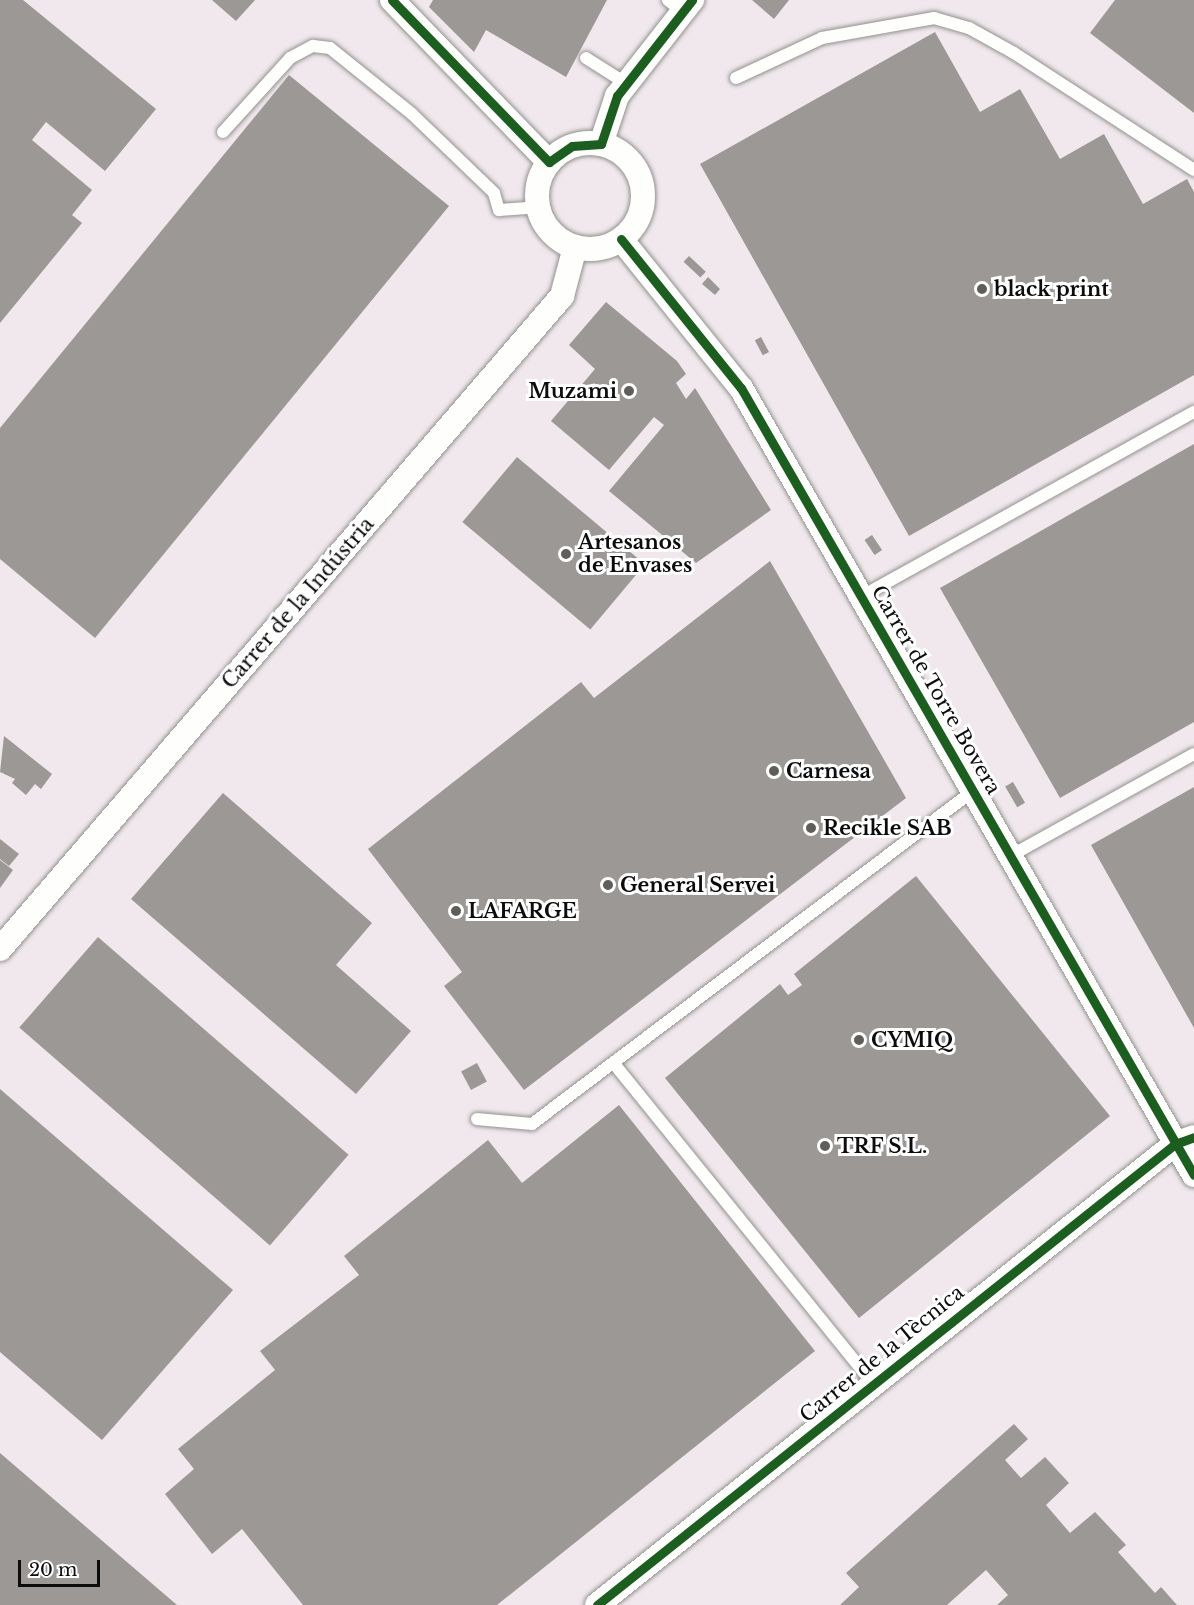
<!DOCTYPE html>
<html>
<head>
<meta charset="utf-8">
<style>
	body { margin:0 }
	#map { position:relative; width:1194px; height:1605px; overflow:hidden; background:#faf5ef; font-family:"Libre Baskerville",serif }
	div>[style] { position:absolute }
	.industrial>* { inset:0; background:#f0e8ed; transform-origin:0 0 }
	.building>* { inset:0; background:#9c9895; transform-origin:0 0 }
	.roads { filter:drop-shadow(0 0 2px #93918e) drop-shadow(0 0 2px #93918e) }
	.service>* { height:12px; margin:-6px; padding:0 6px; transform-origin:6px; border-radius:6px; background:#fefefd }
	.minor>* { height:24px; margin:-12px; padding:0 12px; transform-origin:12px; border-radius:12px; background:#fefefd }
	.minor>.ring { margin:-12px; padding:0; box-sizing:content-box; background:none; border:24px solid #fefefd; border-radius:50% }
	.cycleway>* { height:9px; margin:-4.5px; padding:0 4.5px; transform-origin:4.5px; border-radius:4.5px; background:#1b5e20 }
	.dots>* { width:16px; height:16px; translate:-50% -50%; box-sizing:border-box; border:3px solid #fff; border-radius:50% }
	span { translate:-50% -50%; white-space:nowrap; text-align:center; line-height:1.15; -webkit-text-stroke:6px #fff; paint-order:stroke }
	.poi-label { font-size:20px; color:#0c0c0c; font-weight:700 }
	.left { translate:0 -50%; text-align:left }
	.right { translate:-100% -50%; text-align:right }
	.street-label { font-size:20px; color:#0c0c0c }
	.scale { position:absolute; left:18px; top:1560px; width:82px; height:27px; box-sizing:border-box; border:3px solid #0c0c0c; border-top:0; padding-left:8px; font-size:18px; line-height:21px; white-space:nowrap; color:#0c0c0c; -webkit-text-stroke:4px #fff; paint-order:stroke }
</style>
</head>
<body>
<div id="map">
	<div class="industrial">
		<i style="left:0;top:0;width:1194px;height:1605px"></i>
	</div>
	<div class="building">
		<i style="clip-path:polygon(0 0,23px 0,156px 109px,105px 171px,46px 122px,32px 140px,92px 190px,72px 215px,82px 223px,0 323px)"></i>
		<i style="clip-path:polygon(212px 0,255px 0,236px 21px)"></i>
		<i style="clip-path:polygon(433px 0,607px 0,566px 77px,486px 30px,474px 52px,429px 7px)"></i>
		<i style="clip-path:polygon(752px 0,789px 0,774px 19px)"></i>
		<i style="clip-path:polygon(1115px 0,1194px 0,1194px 113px,1090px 33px)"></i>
		<i style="clip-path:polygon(935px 32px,980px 112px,1020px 89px,1060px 159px,1104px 134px,1143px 204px,1187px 179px,1194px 192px,1194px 375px,909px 536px,700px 164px)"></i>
		<i style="clip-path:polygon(289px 75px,449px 206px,95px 638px,0 559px,0 428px)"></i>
		<i style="left:689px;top:256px;width:23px;height:8px;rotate:43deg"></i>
		<i style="clip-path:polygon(708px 277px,720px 289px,715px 295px,702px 284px)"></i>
		<i style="clip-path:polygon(606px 302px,677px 361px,686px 374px,676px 383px,686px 399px,695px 388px,771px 510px,696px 563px,609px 491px,664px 425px,654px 417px,609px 470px,551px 421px,595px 369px,569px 345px)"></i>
		<i style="left:761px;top:337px;width:17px;height:7px;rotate:62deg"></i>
		<i style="clip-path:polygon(1194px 444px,1194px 722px,1060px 798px,940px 588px)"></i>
		<i style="left:517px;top:457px;width:167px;height:85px;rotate:40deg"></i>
		<i style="left:872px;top:535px;width:18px;height:9px;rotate:56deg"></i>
		<i style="clip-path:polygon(770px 561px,906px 798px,524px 1090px,444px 986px,462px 972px,368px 849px,581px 682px,594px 698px)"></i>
		<i style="clip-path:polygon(4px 736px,52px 774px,41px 789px,35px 784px,26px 795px,12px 783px,15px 779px,0 772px)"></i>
		<i style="left:1013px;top:782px;width:24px;height:9px;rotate:60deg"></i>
		<i style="clip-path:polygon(1194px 787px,1194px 1028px,1091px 845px)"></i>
		<i style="clip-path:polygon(223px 793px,372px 923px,336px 965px,411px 1031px,356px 1094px,131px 899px)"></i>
		<i style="clip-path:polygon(0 839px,19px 854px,9px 866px,0 859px)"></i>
		<i style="clip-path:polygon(0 860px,13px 870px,0 888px)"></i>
		<i style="clip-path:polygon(916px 876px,1110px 1116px,859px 1318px,665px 1078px,780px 984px,788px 995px,802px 985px,794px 974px)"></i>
		<i style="left:98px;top:937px;width:332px;height:120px;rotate:41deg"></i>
		<i style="left:477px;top:1063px;width:21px;height:18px;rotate:62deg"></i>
		<i style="clip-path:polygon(0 1089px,233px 1290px,102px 1440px,0 1352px)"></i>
		<i style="clip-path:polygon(619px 1105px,815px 1351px,497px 1605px,303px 1605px,242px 1529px,212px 1554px,165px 1494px,194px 1469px,178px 1449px,275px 1370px,260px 1351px,359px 1275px,344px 1256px,488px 1140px,522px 1183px)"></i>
		<i style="clip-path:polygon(1014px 1424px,1028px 1439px,1005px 1460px,1021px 1478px,1045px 1457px,1069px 1483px,1046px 1505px,1070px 1533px,1095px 1512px,1126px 1545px,1118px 1552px,1155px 1593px,1161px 1587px,1177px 1605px,997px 1605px,1008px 1595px,986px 1570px,947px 1605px,840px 1605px,859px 1587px,846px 1573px)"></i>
		<i style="clip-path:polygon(0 1453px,177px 1605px,0 1605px)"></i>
	</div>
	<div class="roads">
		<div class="service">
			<i style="left:668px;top:0;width:19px;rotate:39deg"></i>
			<i style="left:586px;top:58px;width:49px;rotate:32.4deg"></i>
			<i style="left:736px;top:78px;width:95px;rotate:-24.9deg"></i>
			<i style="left:822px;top:38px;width:114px;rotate:-10.1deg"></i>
			<i style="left:934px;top:18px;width:36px;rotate:16deg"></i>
			<i style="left:969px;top:28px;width:51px;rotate:29.1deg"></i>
			<i style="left:1014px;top:53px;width:215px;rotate:33deg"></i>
			<i style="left:223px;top:132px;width:100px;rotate:-47.8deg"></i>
			<i style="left:290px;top:58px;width:26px;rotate:-28deg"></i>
			<i style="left:313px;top:46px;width:17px;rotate:7deg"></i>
			<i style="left:330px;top:48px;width:105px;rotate:38.8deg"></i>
			<i style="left:412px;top:114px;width:114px;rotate:43.9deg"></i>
			<i style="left:494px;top:193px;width:18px;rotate:74deg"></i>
			<i style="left:499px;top:210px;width:39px;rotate:-4deg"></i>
			<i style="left:862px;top:596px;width:380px;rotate:-29deg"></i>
			<i style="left:1010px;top:856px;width:210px;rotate:-29deg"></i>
			<i style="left:615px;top:1065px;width:410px;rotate:51deg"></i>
			<i style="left:477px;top:1119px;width:55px;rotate:5.2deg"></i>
			<i style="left:532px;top:1124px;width:553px;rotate:-37.06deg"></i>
		</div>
		<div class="minor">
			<i style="left:392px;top:0;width:226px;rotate:45.9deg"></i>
			<i class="ring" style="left:537px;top:143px;width:82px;height:82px"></i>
			<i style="left:601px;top:144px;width:51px;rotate:-71.6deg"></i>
			<i style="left:617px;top:96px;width:122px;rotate:-52deg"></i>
			<i style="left:621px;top:239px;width:191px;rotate:51.2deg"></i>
			<i style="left:741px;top:388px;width:908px;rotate:60.08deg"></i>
			<i style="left:0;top:949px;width:862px;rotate:-49.28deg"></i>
			<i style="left:562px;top:296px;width:51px;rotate:-75.1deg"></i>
			<i style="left:597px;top:1605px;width:739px;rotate:-38.58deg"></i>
			<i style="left:1175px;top:1144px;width:20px;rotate:-20deg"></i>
		</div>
	</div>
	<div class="cycleway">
		<i style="left:392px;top:0;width:226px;rotate:45.9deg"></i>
		<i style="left:549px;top:162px;width:28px;rotate:-35deg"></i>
		<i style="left:572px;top:146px;width:29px;rotate:-4deg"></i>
		<i style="left:601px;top:144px;width:51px;rotate:-71.6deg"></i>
		<i style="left:617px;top:96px;width:122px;rotate:-52deg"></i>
		<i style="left:621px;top:239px;width:191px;rotate:51.2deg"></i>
		<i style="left:741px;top:388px;width:908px;rotate:60.08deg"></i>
		<i style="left:597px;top:1605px;width:739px;rotate:-38.58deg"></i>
		<i style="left:1175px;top:1144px;width:20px;rotate:-20deg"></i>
	</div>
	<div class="dots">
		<i style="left:982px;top:289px;background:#5f5e5b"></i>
		<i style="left:629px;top:391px;background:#5f5e5b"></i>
		<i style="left:566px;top:554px;background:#5f5e5b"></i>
		<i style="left:774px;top:771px;background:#5f5e5b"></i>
		<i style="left:811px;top:828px;background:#5f5e5b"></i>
		<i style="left:608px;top:885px;background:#5f5e5b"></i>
		<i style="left:456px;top:911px;background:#5f5e5b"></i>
		<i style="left:859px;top:1040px;background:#5f5e5b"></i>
		<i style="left:825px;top:1146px;background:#5f5e5b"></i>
	</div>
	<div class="poi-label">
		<span class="left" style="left:994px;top:289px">black print</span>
		<span class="right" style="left:617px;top:391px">Muzami</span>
		<span class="left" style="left:578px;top:554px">Artesanos<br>de Envases</span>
		<span class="left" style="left:786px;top:771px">Carnesa</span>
		<span class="left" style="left:823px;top:828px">Recikle SAB</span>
		<span class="left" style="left:620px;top:885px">General Servei</span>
		<span class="left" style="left:468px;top:911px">LAFARGE</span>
		<span class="left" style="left:871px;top:1040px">CYMIQ</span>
		<span class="left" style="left:837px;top:1146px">TRF S.L.</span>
	</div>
	<div class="street-label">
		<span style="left:298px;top:603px;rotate:-49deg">Carrer de la Indústria</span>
		<span style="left:936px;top:690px;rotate:60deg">Carrer de Torre Bovera</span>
		<span style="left:882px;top:1354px;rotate:-39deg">Carrer de la Tècnica</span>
	</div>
	<div class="scale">20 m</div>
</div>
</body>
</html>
